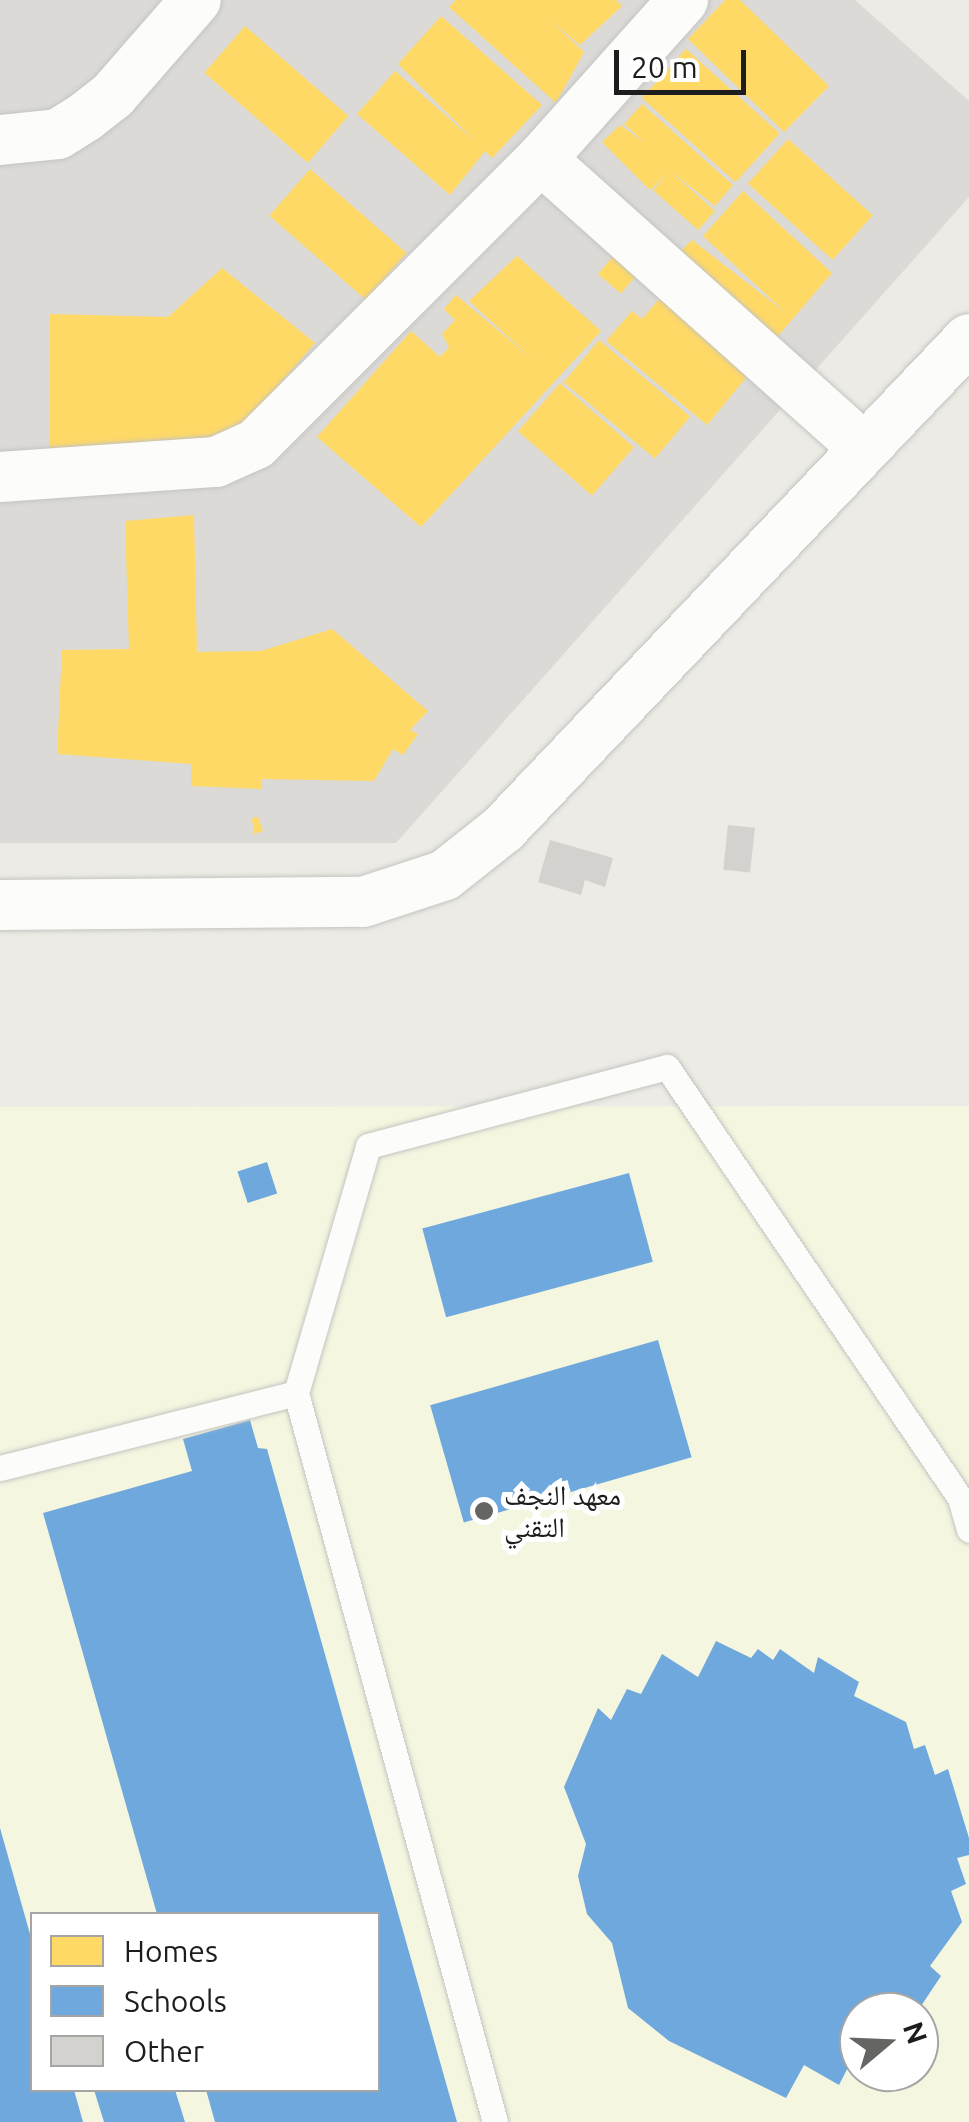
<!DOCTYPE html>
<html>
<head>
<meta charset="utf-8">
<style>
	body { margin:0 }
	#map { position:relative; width:969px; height:2122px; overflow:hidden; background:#ecebe5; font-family:Ubuntu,"Noto Naskh Arabic",sans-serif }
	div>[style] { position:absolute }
	.residential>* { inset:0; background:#dbdad7 }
	.education>* { inset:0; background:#f5f6e0 }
	.homes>* { inset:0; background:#ffd966; transform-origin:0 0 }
	.schools>* { inset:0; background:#6fa8dc; transform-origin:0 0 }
	.building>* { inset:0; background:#d4d2ce; transform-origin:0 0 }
	.roads { filter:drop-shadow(0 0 2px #c4c4c1) drop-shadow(0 0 2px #c4c4c1) }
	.service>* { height:25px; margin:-12.5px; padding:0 12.5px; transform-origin:12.5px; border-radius:12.5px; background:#fcfcfb }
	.minor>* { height:50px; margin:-25px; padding:0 25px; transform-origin:25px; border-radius:25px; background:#fcfcfb }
	.dots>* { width:28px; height:28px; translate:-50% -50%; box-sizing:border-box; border:5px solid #fff; border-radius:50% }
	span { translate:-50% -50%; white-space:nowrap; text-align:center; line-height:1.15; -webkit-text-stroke:10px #fff; paint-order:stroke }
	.poi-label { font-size:28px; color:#1d1d1d }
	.left { translate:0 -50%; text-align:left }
	.legend { position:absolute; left:30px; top:1912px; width:350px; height:180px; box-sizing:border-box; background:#fff; border:2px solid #a5a5a5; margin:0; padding:12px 18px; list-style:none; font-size:30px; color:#1d1d1d }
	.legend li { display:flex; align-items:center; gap:20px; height:50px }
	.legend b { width:50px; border:2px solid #a5a5a5 }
	.north { position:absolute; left:839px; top:1992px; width:100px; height:100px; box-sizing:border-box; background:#fff; border:2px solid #a5a5a5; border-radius:50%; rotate:71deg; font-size:28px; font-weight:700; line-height:40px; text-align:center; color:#1d1d1d }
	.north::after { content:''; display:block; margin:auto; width:35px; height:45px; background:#656563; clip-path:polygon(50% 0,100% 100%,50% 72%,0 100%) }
	.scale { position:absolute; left:614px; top:50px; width:132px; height:45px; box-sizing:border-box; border:5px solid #1d1d1d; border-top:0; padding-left:12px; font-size:30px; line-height:35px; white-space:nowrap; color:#1d1d1d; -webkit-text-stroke:8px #fff; paint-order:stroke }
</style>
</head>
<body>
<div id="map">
	<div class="residential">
		<i style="clip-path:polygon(0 0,855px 0,969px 101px,969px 197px,396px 843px,0 843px)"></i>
	</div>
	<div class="education">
		<i style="clip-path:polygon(evenodd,969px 1106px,969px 2122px,0 2122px,0 1107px,969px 1106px,32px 1914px,378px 1914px,378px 2090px,32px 2090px,32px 1914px,969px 1106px,859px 2012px,919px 2012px,919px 2072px,859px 2072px,859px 2012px)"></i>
	</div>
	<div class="homes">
		<i style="clip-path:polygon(456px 0,616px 0,622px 6px,580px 45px,551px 21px,584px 52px,556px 103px,449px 7px)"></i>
		<i style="clip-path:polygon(725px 0,740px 0,829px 86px,784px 132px,688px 39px)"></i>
		<i style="clip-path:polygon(441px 16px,542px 105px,492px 158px,485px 151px,450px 195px,357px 114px,395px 71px,476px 142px,398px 64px)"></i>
		<i style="left:245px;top:26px;width:137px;height:62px;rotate:41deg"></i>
		<i style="left:686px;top:49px;width:126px;height:66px;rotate:42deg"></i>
		<i style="clip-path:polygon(642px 104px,733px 185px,715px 206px,669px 170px,715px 211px,698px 230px,653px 190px,667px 174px,650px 190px,602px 142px,620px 125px,645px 143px,624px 124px)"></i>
		<i style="left:788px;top:139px;width:114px;height:60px;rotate:42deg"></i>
		<i style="left:310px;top:169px;width:128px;height:62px;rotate:41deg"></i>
		<i style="clip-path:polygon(743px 191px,832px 273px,771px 344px,672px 260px,692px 240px,786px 313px,703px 236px)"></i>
		<i style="left:614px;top:255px;width:30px;height:25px;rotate:40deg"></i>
		<i style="clip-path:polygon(517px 256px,601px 331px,421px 527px,317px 437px,411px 331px,440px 357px,449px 347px,442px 334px,455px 320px,444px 309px,456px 295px,531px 358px,469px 301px)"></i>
		<i style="clip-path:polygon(222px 268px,315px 343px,229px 443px,50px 450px,50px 314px,168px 317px)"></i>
		<i style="clip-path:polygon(660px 298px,749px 374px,707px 425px,606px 341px,632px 311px,642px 319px)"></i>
		<i style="left:599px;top:340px;width:119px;height:55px;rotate:40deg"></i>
		<i style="left:560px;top:383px;width:98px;height:64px;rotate:41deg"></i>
		<i style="clip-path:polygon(194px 515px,197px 652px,261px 651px,332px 629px,428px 711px,410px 730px,418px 734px,403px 755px,393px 749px,374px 781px,261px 779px,262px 789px,191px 786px,191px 764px,57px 754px,62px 650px,129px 649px,125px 521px)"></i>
		<i style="clip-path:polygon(258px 817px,263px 831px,254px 834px,252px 818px)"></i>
	</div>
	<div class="schools">
		<i style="left:267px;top:1162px;width:33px;height:31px;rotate:72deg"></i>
		<i style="left:629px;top:1173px;width:92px;height:214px;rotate:75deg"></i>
		<i style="left:658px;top:1340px;width:122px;height:237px;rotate:74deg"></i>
		<i style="clip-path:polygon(250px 1420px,258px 1448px,267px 1449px,457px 2122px,215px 2122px,206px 2090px,378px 2090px,378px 1914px,157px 1914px,43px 1513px,192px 1471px,183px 1439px)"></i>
		<i style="clip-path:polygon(716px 1641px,751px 1658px,758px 1649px,773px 1660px,780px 1649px,814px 1673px,818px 1657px,859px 1682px,854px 1696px,906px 1722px,914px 1749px,925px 1745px,935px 1775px,948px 1769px,969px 1838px,969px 1855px,957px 1858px,966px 1884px,951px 1891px,962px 1922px,930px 1966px,941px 1976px,917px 2012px,905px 2004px,901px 2012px,859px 2012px,859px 2046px,839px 2085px,804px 2065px,786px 2098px,669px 2041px,628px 2008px,612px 1943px,587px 1914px,578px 1876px,586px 1844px,564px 1787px,598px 1708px,611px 1720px,627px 1689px,641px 1694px,662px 1654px,698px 1677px)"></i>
		<i style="clip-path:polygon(0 1828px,32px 1941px,32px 2090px,74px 2090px,83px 2122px,0 2122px)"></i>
		<i style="clip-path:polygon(94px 2090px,175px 2090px,185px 2122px,104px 2122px)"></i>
	</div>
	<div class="building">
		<i style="left:728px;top:825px;width:27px;height:45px;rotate:6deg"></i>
		<i style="clip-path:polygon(550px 840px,613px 858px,605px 887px,585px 880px,581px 895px,538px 882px)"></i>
	</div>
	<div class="roads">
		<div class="service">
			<i style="left:296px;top:1393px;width:257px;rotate:-73.7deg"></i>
			<i style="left:368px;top:1146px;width:309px;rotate:-14.8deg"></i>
			<i style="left:667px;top:1067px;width:521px;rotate:55.79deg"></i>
			<i style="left:960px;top:1498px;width:33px;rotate:74deg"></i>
			<i style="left:0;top:1468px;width:305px;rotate:-14.2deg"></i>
			<i style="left:296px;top:1393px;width:756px;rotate:74.73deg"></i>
		</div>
		<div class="minor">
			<i style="left:0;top:140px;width:58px;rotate:-5.9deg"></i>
			<i style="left:58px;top:134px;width:32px;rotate:-32deg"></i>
			<i style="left:85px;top:117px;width:36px;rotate:-38deg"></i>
			<i style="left:113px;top:95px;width:126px;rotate:-48.9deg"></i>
			<i style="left:541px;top:159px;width:433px;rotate:41.8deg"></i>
			<i style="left:0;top:477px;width:217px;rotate:-4deg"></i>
			<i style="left:216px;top:462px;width:44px;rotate:-24.2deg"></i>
			<i style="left:256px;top:444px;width:403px;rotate:-45deg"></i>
			<i style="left:541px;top:159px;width:213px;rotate:-48.2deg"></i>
			<i style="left:0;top:905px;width:363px;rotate:-0.5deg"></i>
			<i style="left:363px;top:902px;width:86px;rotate:-18.2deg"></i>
			<i style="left:445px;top:875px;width:74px;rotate:-38.4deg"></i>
			<i style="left:503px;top:829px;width:676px;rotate:-46.44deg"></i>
		</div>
	</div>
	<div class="dots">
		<i style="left:484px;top:1511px;background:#656563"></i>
	</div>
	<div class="poi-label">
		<span class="left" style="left:504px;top:1511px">معهد النجف<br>التقني</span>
	</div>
	<ul class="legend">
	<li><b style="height:28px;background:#ffd966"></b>Homes</li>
	<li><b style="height:28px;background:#6fa8dc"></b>Schools</li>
	<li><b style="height:28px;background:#d4d2ce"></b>Other</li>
	</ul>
	<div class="north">N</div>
	<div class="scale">20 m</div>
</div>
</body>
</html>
